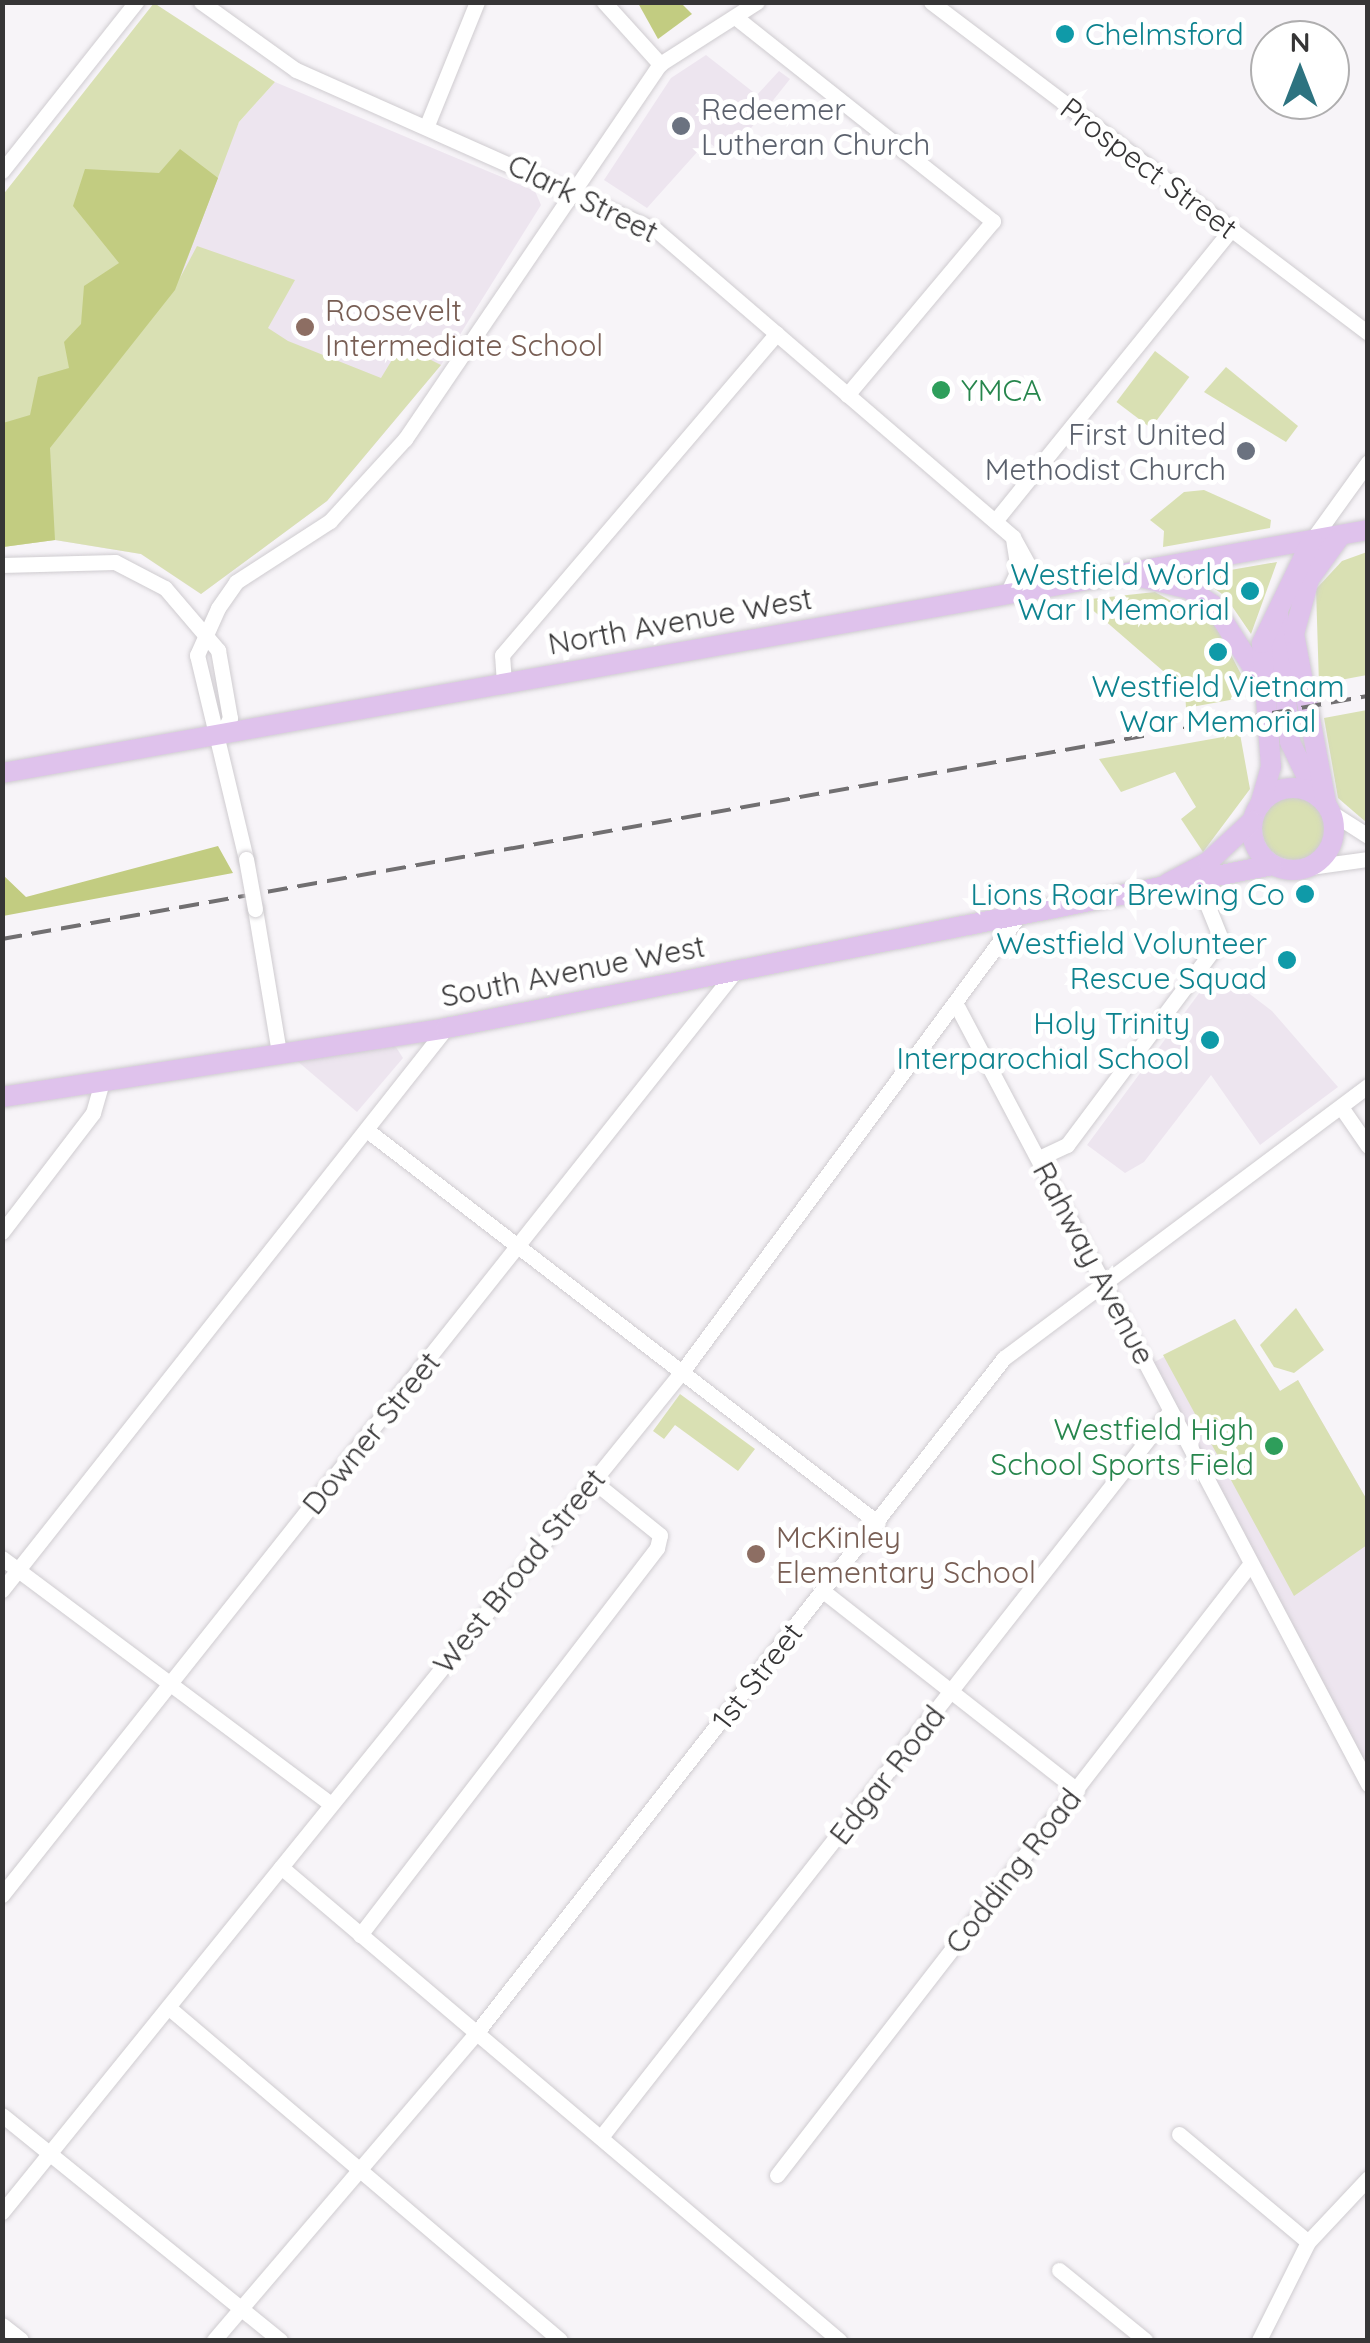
<!DOCTYPE html>
<html>
<head>
<meta charset="utf-8">
<style>
	body { margin:0 }
	#map { position:relative; width:1370px; height:2343px; overflow:hidden; background:#f7f4f8; font-family:Quicksand,sans-serif }
	div>[style] { position:absolute }
	.built>* { inset:0; background:#ede5ef }
	.green>* { inset:0; background:#d9e0b3; transform-origin:0 0 }
	.round { border-radius:50% }
	.forest>* { inset:0; background:#c2cc81 }
	.roads { filter:drop-shadow(0 0 2px #cfccd0) drop-shadow(0 0 2px #cfccd0) }
	.minor>* { height:15px; margin:-7.5px; padding:0 7.5px; transform-origin:7.5px; border-radius:7.5px; background:#fff }
	.major>* { height:20px; margin:-10px; padding:0 10px; transform-origin:10px; border-radius:10px; background:#dfc2ec }
	.major>.ring { margin:-10px; padding:0; box-sizing:content-box; background:none; border:20px solid #dfc2ec; border-radius:50% }
	.rail>* { height:4px; margin-top:-2px; transform-origin:0; background:repeating-linear-gradient(90deg,#716f71 0 20px,transparent 0 30px) }
	.bridges { filter:drop-shadow(0 0 2px #cfccd0) drop-shadow(0 0 2px #cfccd0) }
	.minor-bridge>* { height:15px; margin:-7.5px; padding:0 7.5px; transform-origin:7.5px; border-radius:7.5px; background:#fff }
	.dots>* { width:28px; height:28px; translate:-50% -50%; box-sizing:border-box; border:5px solid #fff; border-radius:50% }
	span { translate:-50% -50%; white-space:nowrap; text-align:center; line-height:1.15; -webkit-text-stroke:10px #fff; paint-order:stroke }
	.culture-label { font-size:30px; color:#0d838f }
	.left { translate:0 -50%; text-align:left }
	.right { translate:-100% -50%; text-align:right }
	.worship-label { font-size:30px; color:#5b616d }
	.street-label { font-size:30px; color:#363536 }
	.education-label { font-size:30px; color:#785e54 }
	.leisure-label { font-size:30px; color:#27864d }
	.frame { position:absolute; inset:0; border:5px solid #363536; pointer-events:none }
	.north { position:absolute; left:1250px; top:20px; width:100px; height:100px; box-sizing:border-box; background:#fff; border:2px solid #afaeaf; border-radius:50%; rotate:0deg; font-size:28px; font-weight:700; line-height:40px; text-align:center; color:#363536 }
	.north::after { content:''; display:block; margin:auto; width:35px; height:45px; background:#2d7380; clip-path:polygon(50% 0,100% 100%,50% 72%,0 100%) }
</style>
</head>
<body>
<div id="map">
	<div class="built">
		<i style="clip-path:polygon(706px 55px,757px 95px,779px 71px,790px 79px,728px 157px,707px 141px,647px 208px,604px 180px,671px 78px)"></i>
		<i style="clip-path:polygon(275px 82px,535px 191px,541px 205px,441px 365px,327px 501px,201px 594px,141px 554px,55px 540px,239px 122px)"></i>
		<i style="clip-path:polygon(1217px 969px,1272px 1011px,1338px 1087px,1260px 1145px,1211px 1075px,1144px 1162px,1125px 1173px,1087px 1145px)"></i>
		<i style="clip-path:polygon(392px 1041px,403px 1058px,357px 1112px,296px 1060px)"></i>
		<i style="clip-path:polygon(1235px 1319px,1280px 1391px,1298px 1380px,1367px 1500px,1367px 1784px,1147px 1366px)"></i>
	</div>
	<div class="green">
		<i style="clip-path:polygon(154px 3px,275px 82px,239px 122px,180px 278px,197px 246px,295px 280px,268px 328px,288px 341px,381px 378px,401px 345px,441px 365px,327px 501px,201px 594px,141px 554px,55px 540px,3px 547px,2px 196px)"></i>
		<i style="left:1155px;top:351px;width:43px;height:64px;rotate:37deg"></i>
		<i style="clip-path:polygon(1226px 367px,1298px 426px,1286px 442px,1204px 392px)"></i>
		<i style="clip-path:polygon(1204px 490px,1271px 520px,1270px 528px,1163px 547px,1164px 531px,1150px 520px,1184px 492px)"></i>
		<i style="clip-path:polygon(1367px 552px,1367px 675px,1319px 684px,1316px 589px,1342px 561px)"></i>
		<i style="clip-path:polygon(1277px 562px,1251px 634px,1225px 596px,1196px 576px)"></i>
		<i style="clip-path:polygon(1155px 592px,1216px 626px,1241px 674px,1241px 698px,1186px 708px,1185px 690px,1081px 600px)"></i>
		<i style="clip-path:polygon(1367px 710px,1367px 823px,1338px 798px,1324px 718px)"></i>
		<i style="clip-path:polygon(1240px 734px,1250px 789px,1203px 852px,1181px 819px,1196px 807px,1175px 772px,1121px 792px,1099px 759px)"></i>
		<i class="round" style="left:1262px;top:796px;width:64px;height:64px"></i>
		<i style="clip-path:polygon(1296px 1308px,1324px 1350px,1294px 1373px,1274px 1367px,1260px 1345px)"></i>
		<i style="clip-path:polygon(1235px 1319px,1280px 1391px,1298px 1380px,1367px 1500px,1367px 1545px,1294px 1596px,1163px 1355px)"></i>
		<i style="clip-path:polygon(680px 1394px,755px 1449px,738px 1471px,675px 1425px,664px 1439px,653px 1431px)"></i>
	</div>
	<div class="forest">
		<i style="clip-path:polygon(638px 3px,681px 3px,692px 14px,658px 39px)"></i>
		<i style="clip-path:polygon(180px 149px,218px 178px,175px 290px,50px 448px,55px 540px,3px 547px,3px 423px,30px 415px,38px 377px,69px 368px,64px 342px,81px 324px,84px 286px,119px 263px,73px 206px,85px 169px,159px 173px)"></i>
		<i style="clip-path:polygon(218px 846px,233px 873px,3px 916px,3px 875px,26px 897px)"></i>
	</div>
	<div class="roads">
		<div class="minor">
			<i style="left:201px;top:2px;width:117px;rotate:35.6deg"></i>
			<i style="left:296px;top:70px;width:394px;rotate:24deg"></i>
			<i style="left:656px;top:230px;width:471px;rotate:40.7deg"></i>
			<i style="left:1013px;top:537px;width:58px;rotate:61.2deg"></i>
			<i style="left:604px;top:2px;width:84px;rotate:47.9deg"></i>
			<i style="left:931px;top:2px;width:548px;rotate:37.14deg"></i>
			<i style="left:739px;top:20px;width:324px;rotate:38.4deg"></i>
			<i style="left:993px;top:221px;width:227px;rotate:130deg"></i>
			<i style="left:427px;top:125px;width:133px;rotate:-67.9deg"></i>
			<i style="left:2px;top:171px;width:216px;rotate:-51.6deg"></i>
			<i style="left:995px;top:521px;width:375px;rotate:-51deg"></i>
			<i style="left:1312px;top:540px;width:96px;rotate:-54.3deg"></i>
			<i style="left:2px;top:565px;width:113px;rotate:-1.5deg"></i>
			<i style="left:115px;top:562px;width:56px;rotate:27.5deg"></i>
			<i style="left:165px;top:588px;width:82px;rotate:49.5deg"></i>
			<i style="left:218px;top:650px;width:69px;rotate:80deg"></i>
			<i style="left:230px;top:718px;width:18px;rotate:117deg"></i>
			<i style="left:1007px;top:594px;width:26px;rotate:-65deg"></i>
			<i style="left:1018px;top:570px;width:33px;rotate:-99deg"></i>
			<i style="left:504px;top:683px;width:28px;rotate:-94deg"></i>
			<i style="left:502px;top:655px;width:423px;rotate:-49.5deg"></i>
			<i style="left:1332px;top:813px;width:43px;rotate:32.6deg"></i>
			<i style="left:246px;top:859px;width:210px;rotate:-103.5deg"></i>
			<i style="left:197px;top:655px;width:51px;rotate:-65.9deg"></i>
			<i style="left:218px;top:608px;width:32px;rotate:-55deg"></i>
			<i style="left:236px;top:582px;width:112px;rotate:-33deg"></i>
			<i style="left:330px;top:521px;width:111px;rotate:-47.6deg"></i>
			<i style="left:405px;top:439px;width:453px;rotate:-55.8deg"></i>
			<i style="left:660px;top:64px;width:115px;rotate:-32.6deg"></i>
			<i style="left:1310px;top:867px;width:59px;rotate:-7.9deg"></i>
			<i style="left:255px;top:909px;width:145px;rotate:80.5deg"></i>
			<i style="left:958px;top:1008px;width:878px;rotate:62.15deg"></i>
			<i style="left:1341px;top:1107px;width:47px;rotate:55.3deg"></i>
			<i style="left:368px;top:1131px;width:643px;rotate:37.55deg"></i>
			<i style="left:1039px;top:1158px;width:31px;rotate:-25deg"></i>
			<i style="left:1067px;top:1145px;width:257px;rotate:-53.2deg"></i>
			<i style="left:1221px;top:939px;width:38px;rotate:-112deg"></i>
			<i style="left:1207px;top:904px;width:24px;rotate:-81deg"></i>
			<i style="left:2px;top:1232px;width:150px;rotate:-52.6deg"></i>
			<i style="left:93px;top:1113px;width:32px;rotate:-74deg"></i>
			<i style="left:2px;top:1558px;width:409px;rotate:36.8deg"></i>
			<i style="left:2px;top:1590px;width:716px;rotate:-51.69deg"></i>
			<i style="left:823px;top:1591px;width:323px;rotate:38.1deg"></i>
			<i style="left:281px;top:1867px;width:732px;rotate:40.29deg"></i>
			<i style="left:2px;top:1895px;width:1182px;rotate:-51.56deg"></i>
			<i style="left:360px;top:1935px;width:488px;rotate:-52.5deg"></i>
			<i style="left:657px;top:1548px;width:13px;rotate:-77deg"></i>
			<i style="left:660px;top:1535px;width:86px;rotate:-141.1deg"></i>
			<i style="left:168px;top:2007px;width:514px;rotate:40.35deg"></i>
			<i style="left:2px;top:2115px;width:358px;rotate:39deg"></i>
			<i style="left:1179px;top:2134px;width:168px;rotate:39.9deg"></i>
			<i style="left:601px;top:2137px;width:922px;rotate:-51.91deg"></i>
			<i style="left:777px;top:2175px;width:769px;rotate:-52.24deg"></i>
			<i style="left:2px;top:2212px;width:1084px;rotate:-51.03deg"></i>
			<i style="left:684px;top:1369px;width:561px;rotate:-53.56deg"></i>
			<i style="left:1059px;top:2270px;width:111px;rotate:39.1deg"></i>
			<i style="left:2px;top:2325px;width:24px;rotate:38deg"></i>
			<i style="left:214px;top:2340px;width:405px;rotate:-49.5deg"></i>
			<i style="left:477px;top:2032px;width:856px;rotate:-51.98deg"></i>
			<i style="left:1004px;top:1358px;width:454px;rotate:-36.8deg"></i>
			<i style="left:1259px;top:2340px;width:110px;rotate:-63.4deg"></i>
			<i style="left:1308px;top:2242px;width:88px;rotate:-46.8deg"></i>
		</div>
		<div class="major">
			<i style="left:1136px;top:576px;width:55px;rotate:13.8deg"></i>
			<i style="left:1189px;top:589px;width:29px;rotate:34deg"></i>
			<i style="left:1213px;top:605px;width:82px;rotate:57.5deg"></i>
			<i style="left:1278px;top:612px;width:131px;rotate:84.7deg"></i>
			<i style="left:1290px;top:742px;width:58px;rotate:64.3deg"></i>
			<i style="left:2px;top:773px;width:1387px;rotate:-10.09deg"></i>
			<i class="ring" style="left:1252px;top:788px;width:62px;height:62px"></i>
			<i style="left:1326px;top:803px;width:172px;rotate:-100.7deg"></i>
			<i style="left:1294px;top:634px;width:57px;rotate:-74.7deg"></i>
			<i style="left:1309px;top:579px;width:54px;rotate:-54deg"></i>
			<i style="left:1260px;top:805px;width:40px;rotate:-74deg"></i>
			<i style="left:1271px;top:767px;width:124px;rotate:-94.2deg"></i>
			<i style="left:1262px;top:643px;width:114px;rotate:-64.1deg"></i>
			<i style="left:1168px;top:883px;width:45px;rotate:-27.7deg"></i>
			<i style="left:1208px;top:862px;width:60px;rotate:-43deg"></i>
			<i style="left:2px;top:1097px;width:449px;rotate:-8.8deg"></i>
			<i style="left:446px;top:1028px;width:842px;rotate:-11.16deg"></i>
		</div>
	</div>
	<div class="rail">
		<i style="left:2px;top:939px;width:1387px;rotate:-10.09deg"></i>
	</div>
	<div class="bridges">
		<div class="minor-bridge">
			<i style="left:246px;top:859px;width:51px;rotate:79.8deg"></i>
		</div>
	</div>
	<div class="dots">
		<i style="left:1065px;top:34px;background:#0f9aa8"></i>
		<i style="left:681px;top:126px;background:#6b7280"></i>
		<i style="left:305px;top:327px;background:#8d6e63"></i>
		<i style="left:941px;top:390px;background:#2e9e5b"></i>
		<i style="left:1246px;top:451px;background:#6b7280"></i>
		<i style="left:1250px;top:591px;background:#0f9aa8"></i>
		<i style="left:1218px;top:652px;background:#0f9aa8"></i>
		<i style="left:1305px;top:894px;background:#0f9aa8"></i>
		<i style="left:1287px;top:960px;background:#0f9aa8"></i>
		<i style="left:1210px;top:1040px;background:#0f9aa8"></i>
		<i style="left:1274px;top:1446px;background:#2e9e5b"></i>
		<i style="left:756px;top:1554px;background:#8d6e63"></i>
	</div>
	<div class="culture-label">
		<span class="left" style="left:1085px;top:34px">Chelmsford</span>
		<span class="right" style="left:1230px;top:591px">Westfield World<br>War I Memorial</span>
		<span style="left:1218px;top:703px">Westfield Vietnam<br>War Memorial</span>
		<span class="right" style="left:1285px;top:894px">Lions Roar Brewing Co</span>
		<span class="right" style="left:1267px;top:960px">Westfield Volunteer<br>Rescue Squad</span>
		<span class="right" style="left:1190px;top:1040px">Holy Trinity<br>Interparochial School</span>
	</div>
	<div class="worship-label">
		<span class="left" style="left:701px;top:126px">Redeemer<br>Lutheran Church</span>
		<span class="right" style="left:1226px;top:451px">First United<br>Methodist Church</span>
	</div>
	<div class="street-label">
		<span style="left:1149px;top:168px;rotate:37deg">Prospect Street</span>
		<span style="left:583px;top:198px;rotate:26deg">Clark Street</span>
		<span style="left:680px;top:621px;rotate:-10deg">North Avenue West</span>
		<span style="left:573px;top:971px;rotate:-11deg">South Avenue West</span>
		<span style="left:1094px;top:1263px;rotate:62deg">Rahway Avenue</span>
		<span style="left:371px;top:1433px;rotate:-51deg">Downer Street</span>
		<span style="left:519px;top:1571px;rotate:-51deg">West Broad Street</span>
		<span style="left:757px;top:1676px;rotate:-52deg">1st Street</span>
		<span style="left:887px;top:1775px;rotate:-52deg">Edgar Road</span>
		<span style="left:1013px;top:1871px;rotate:-52deg">Codding Road</span>
	</div>
	<div class="education-label">
		<span class="left" style="left:325px;top:327px">Roosevelt<br>Intermediate School</span>
		<span class="left" style="left:776px;top:1554px">McKinley<br>Elementary School</span>
	</div>
	<div class="leisure-label">
		<span class="left" style="left:961px;top:390px">YMCA</span>
		<span class="right" style="left:1254px;top:1446px">Westfield High<br>School Sports Field</span>
	</div>
	<div class="frame"></div>
	<div class="north">N</div>
</div>
</body>
</html>
